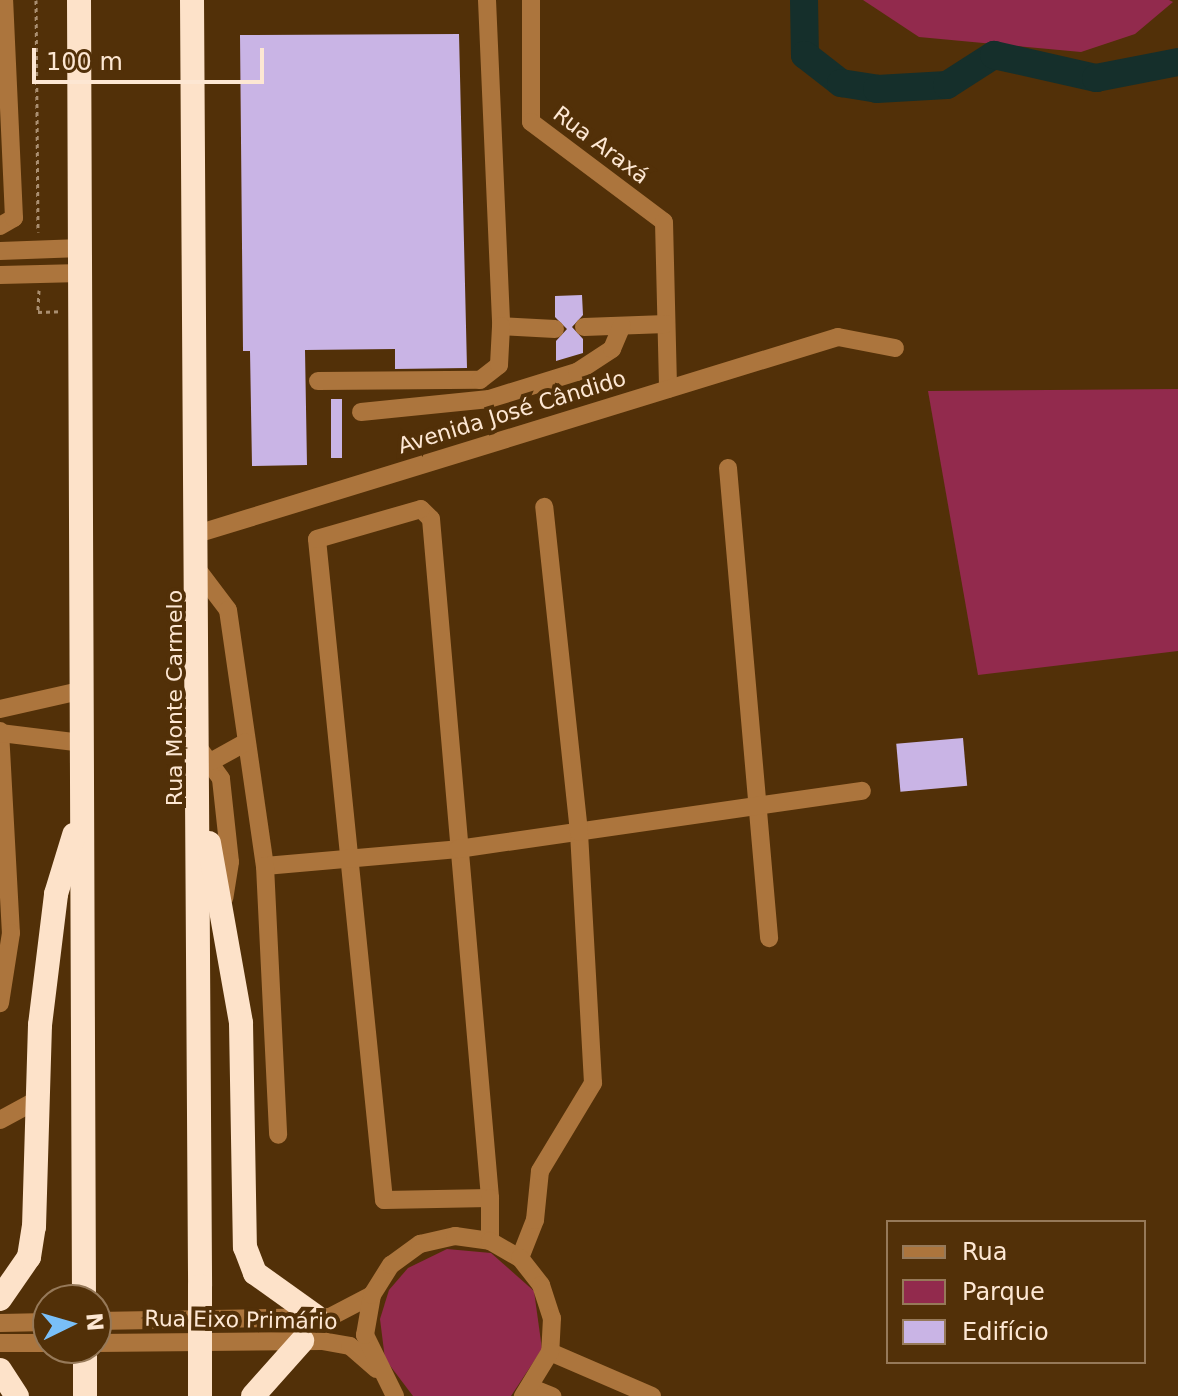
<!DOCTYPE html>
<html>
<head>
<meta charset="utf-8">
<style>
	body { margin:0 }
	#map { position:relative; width:1178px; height:1396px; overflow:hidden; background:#523008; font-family:"DejaVu Sans",sans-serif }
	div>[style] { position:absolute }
	.green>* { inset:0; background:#922a4d }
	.river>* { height:28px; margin:-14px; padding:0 14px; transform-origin:14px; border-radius:14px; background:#152f2b }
	.building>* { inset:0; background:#c9b4e5; transform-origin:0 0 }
	.path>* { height:3px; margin-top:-1.5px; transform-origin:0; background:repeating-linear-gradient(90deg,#aa8f71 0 4px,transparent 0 8px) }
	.minor>* { height:18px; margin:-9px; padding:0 9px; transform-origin:9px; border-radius:9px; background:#ac753d }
	.highway>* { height:24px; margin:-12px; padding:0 12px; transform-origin:12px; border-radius:12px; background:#fde2c9 }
	.highway-bridge>* { height:24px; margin:-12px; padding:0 12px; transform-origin:12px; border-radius:12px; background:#fde2c9 }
	span { translate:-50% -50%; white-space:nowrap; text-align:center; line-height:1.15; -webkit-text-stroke:8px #523008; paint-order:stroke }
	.street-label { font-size:22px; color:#fde7d3 }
	.legend { position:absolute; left:886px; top:1220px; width:260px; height:144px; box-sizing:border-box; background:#523008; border:2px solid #967959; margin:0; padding:10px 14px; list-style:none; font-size:24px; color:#fde7d3 }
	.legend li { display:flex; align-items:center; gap:16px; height:40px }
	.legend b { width:40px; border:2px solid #967959 }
	.north { position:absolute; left:32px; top:1284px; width:80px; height:80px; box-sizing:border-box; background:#523008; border:2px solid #967959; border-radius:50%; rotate:85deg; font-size:22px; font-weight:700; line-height:32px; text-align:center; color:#fde7d3 }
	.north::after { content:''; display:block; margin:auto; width:28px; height:36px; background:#79bff8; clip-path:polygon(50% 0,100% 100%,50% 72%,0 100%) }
	.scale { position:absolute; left:32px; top:48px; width:232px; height:36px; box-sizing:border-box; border:4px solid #fde7d3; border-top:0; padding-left:10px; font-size:24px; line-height:28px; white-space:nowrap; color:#fde7d3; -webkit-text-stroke:6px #523008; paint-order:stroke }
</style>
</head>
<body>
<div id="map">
	<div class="green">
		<i style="clip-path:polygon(863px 0,1169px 0,1173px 2px,1135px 34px,1081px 52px,919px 37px)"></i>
		<i style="clip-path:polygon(1178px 389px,1178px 651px,978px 675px,928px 391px)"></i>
		<i style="clip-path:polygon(447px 1249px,491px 1253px,534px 1291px,542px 1349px,511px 1396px,413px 1396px,385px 1359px,380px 1319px,389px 1290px,408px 1268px)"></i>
	</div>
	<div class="river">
		<i style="left:804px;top:0;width:55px;rotate:89deg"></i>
		<i style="left:805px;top:55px;width:46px;rotate:37.9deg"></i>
		<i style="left:841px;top:83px;width:36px;rotate:9deg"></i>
		<i style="left:877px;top:89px;width:70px;rotate:-3.3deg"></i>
		<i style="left:947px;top:85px;width:56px;rotate:-32.6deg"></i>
		<i style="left:994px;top:55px;width:105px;rotate:12.7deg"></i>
		<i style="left:1096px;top:78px;width:84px;rotate:-11deg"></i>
	</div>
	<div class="building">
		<i style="clip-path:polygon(459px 34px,467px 368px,395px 369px,395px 349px,305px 350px,307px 465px,252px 466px,250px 351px,243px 351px,240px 35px)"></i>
		<i style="clip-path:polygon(582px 295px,583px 315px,572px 327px,583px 339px,583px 353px,556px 361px,556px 341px,567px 329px,555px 317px,555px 296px)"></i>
		<i style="left:331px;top:399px;width:11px;height:59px"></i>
		<i style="left:963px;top:738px;width:48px;height:67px;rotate:85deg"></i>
	</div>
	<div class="path">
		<i style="left:36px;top:0;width:232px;rotate:89.5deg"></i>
		<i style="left:39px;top:290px;width:22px;rotate:93deg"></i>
		<i style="left:38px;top:312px;width:24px;rotate:-2deg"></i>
	</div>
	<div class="minor">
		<i style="left:487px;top:0;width:326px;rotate:87.5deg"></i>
		<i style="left:501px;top:326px;width:54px;rotate:3.2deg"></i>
		<i style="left:531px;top:0;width:122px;rotate:90deg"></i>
		<i style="left:531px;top:122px;width:166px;rotate:36.9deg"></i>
		<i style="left:664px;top:222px;width:167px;rotate:88.6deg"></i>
		<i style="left:0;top:226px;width:16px;rotate:-30deg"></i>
		<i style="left:14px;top:218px;width:218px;rotate:-92.6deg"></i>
		<i style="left:0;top:251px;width:81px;rotate:-2.1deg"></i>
		<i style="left:0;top:275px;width:81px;rotate:-1.4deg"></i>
		<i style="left:584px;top:327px;width:82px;rotate:-2.1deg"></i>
		<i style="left:318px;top:381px;width:162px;rotate:-0.4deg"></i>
		<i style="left:480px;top:380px;width:24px;rotate:-38deg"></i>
		<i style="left:499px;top:365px;width:39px;rotate:-87deg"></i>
		<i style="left:361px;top:412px;width:129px;rotate:-5.8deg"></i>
		<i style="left:489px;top:399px;width:92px;rotate:-17.1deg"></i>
		<i style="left:577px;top:372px;width:42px;rotate:-33.3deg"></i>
		<i style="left:612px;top:349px;width:25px;rotate:-67deg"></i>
		<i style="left:728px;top:468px;width:472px;rotate:85deg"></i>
		<i style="left:421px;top:509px;width:14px;rotate:45deg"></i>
		<i style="left:431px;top:519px;width:682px;rotate:85.03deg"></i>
		<i style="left:490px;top:1198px;width:106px;rotate:178.9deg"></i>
		<i style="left:384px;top:1200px;width:664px;rotate:-95.79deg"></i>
		<i style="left:317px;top:539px;width:108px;rotate:-16.1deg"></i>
		<i style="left:200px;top:533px;width:667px;rotate:-17.08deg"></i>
		<i style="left:838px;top:337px;width:58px;rotate:10.9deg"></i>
		<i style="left:200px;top:573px;width:46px;rotate:52.9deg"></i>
		<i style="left:228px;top:610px;width:259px;rotate:81.8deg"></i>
		<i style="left:265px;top:866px;width:194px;rotate:-5deg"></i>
		<i style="left:458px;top:849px;width:408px;rotate:-8.2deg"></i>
		<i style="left:0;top:709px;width:86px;rotate:-12.7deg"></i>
		<i style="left:0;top:731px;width:202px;rotate:86.9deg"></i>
		<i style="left:11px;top:933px;width:71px;rotate:98.9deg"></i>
		<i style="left:0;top:733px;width:84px;rotate:6.9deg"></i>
		<i style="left:201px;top:751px;width:34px;rotate:54deg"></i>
		<i style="left:221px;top:779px;width:83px;rotate:83.8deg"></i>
		<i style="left:230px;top:862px;width:36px;rotate:99deg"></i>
		<i style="left:212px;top:761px;width:38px;rotate:-29deg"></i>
		<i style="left:265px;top:866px;width:269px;rotate:87.2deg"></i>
		<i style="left:0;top:1120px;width:42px;rotate:-28.4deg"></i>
		<i style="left:490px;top:1198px;width:43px;rotate:90deg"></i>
		<i style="left:520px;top:1258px;width:41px;rotate:-68.5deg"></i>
		<i style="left:535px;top:1220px;width:49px;rotate:-84.2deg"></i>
		<i style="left:540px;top:1171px;width:103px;rotate:-58.9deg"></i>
		<i style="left:593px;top:1083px;width:251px;rotate:-93.2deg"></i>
		<i style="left:579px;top:832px;width:327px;rotate:-96.1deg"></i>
		<i style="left:96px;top:1321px;width:234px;rotate:-1deg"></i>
		<i style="left:330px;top:1317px;width:47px;rotate:-27.6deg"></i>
		<i style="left:0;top:1323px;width:48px;rotate:-1.2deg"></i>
		<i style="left:0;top:1343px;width:48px"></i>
		<i style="left:96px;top:1343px;width:226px;rotate:-0.5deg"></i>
		<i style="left:322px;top:1341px;width:28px;rotate:10deg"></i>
		<i style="left:350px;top:1346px;width:35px;rotate:41deg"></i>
		<i style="left:550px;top:1352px;width:111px;rotate:23.3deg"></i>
		<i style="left:532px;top:1388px;width:22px;rotate:22deg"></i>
		<i style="left:395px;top:1396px;width:68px;rotate:-116.2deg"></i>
		<i style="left:365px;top:1335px;width:41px;rotate:-80.1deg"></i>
		<i style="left:372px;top:1295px;width:36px;rotate:-58deg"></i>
		<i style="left:391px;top:1265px;width:36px;rotate:-36deg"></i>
		<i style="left:420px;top:1244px;width:36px;rotate:-13deg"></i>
		<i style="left:455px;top:1236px;width:35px;rotate:8deg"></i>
		<i style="left:490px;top:1241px;width:34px;rotate:30deg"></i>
		<i style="left:520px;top:1258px;width:34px;rotate:52deg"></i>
		<i style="left:541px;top:1285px;width:35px;rotate:72deg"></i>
		<i style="left:552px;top:1318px;width:34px;rotate:93deg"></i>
		<i style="left:550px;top:1352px;width:52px;rotate:121.5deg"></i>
	</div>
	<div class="highway">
		<i style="left:79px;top:0;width:1300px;rotate:89.78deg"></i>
		<i style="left:192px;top:0;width:1286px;rotate:89.64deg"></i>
		<i style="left:209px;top:843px;width:183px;rotate:79.9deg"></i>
		<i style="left:241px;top:1023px;width:224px;rotate:89deg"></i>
		<i style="left:245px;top:1247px;width:28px;rotate:69deg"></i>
		<i style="left:255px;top:1273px;width:74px;rotate:35.6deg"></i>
		<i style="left:0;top:1299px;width:51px;rotate:-55.4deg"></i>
		<i style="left:29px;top:1257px;width:30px;rotate:-81deg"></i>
		<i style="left:34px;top:1227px;width:202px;rotate:-88.3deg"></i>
		<i style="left:40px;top:1025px;width:132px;rotate:-83deg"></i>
		<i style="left:56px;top:894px;width:62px;rotate:-73deg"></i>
		<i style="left:85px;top:1348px;width:48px;rotate:90deg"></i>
		<i style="left:0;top:1370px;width:31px;rotate:57deg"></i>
		<i style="left:253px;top:1396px;width:74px;rotate:-48.3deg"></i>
	</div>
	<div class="highway-bridge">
		<i style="left:200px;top:1395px;width:109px;rotate:-90deg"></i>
	</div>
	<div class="street-label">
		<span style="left:601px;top:145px;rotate:37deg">Rua Araxá</span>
		<span style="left:512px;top:412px;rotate:-17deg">Avenida José Cândido</span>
		<span style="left:175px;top:698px;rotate:-90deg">Rua Monte Carmelo</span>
		<span style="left:241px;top:1320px;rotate:1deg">Rua Eixo Primário</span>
	</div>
	<ul class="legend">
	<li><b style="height:10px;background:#ac753d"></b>Rua</li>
	<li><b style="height:22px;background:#922a4d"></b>Parque</li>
	<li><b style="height:22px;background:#c9b4e5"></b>Edifício</li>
	</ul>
	<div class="north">N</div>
	<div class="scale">100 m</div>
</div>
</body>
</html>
